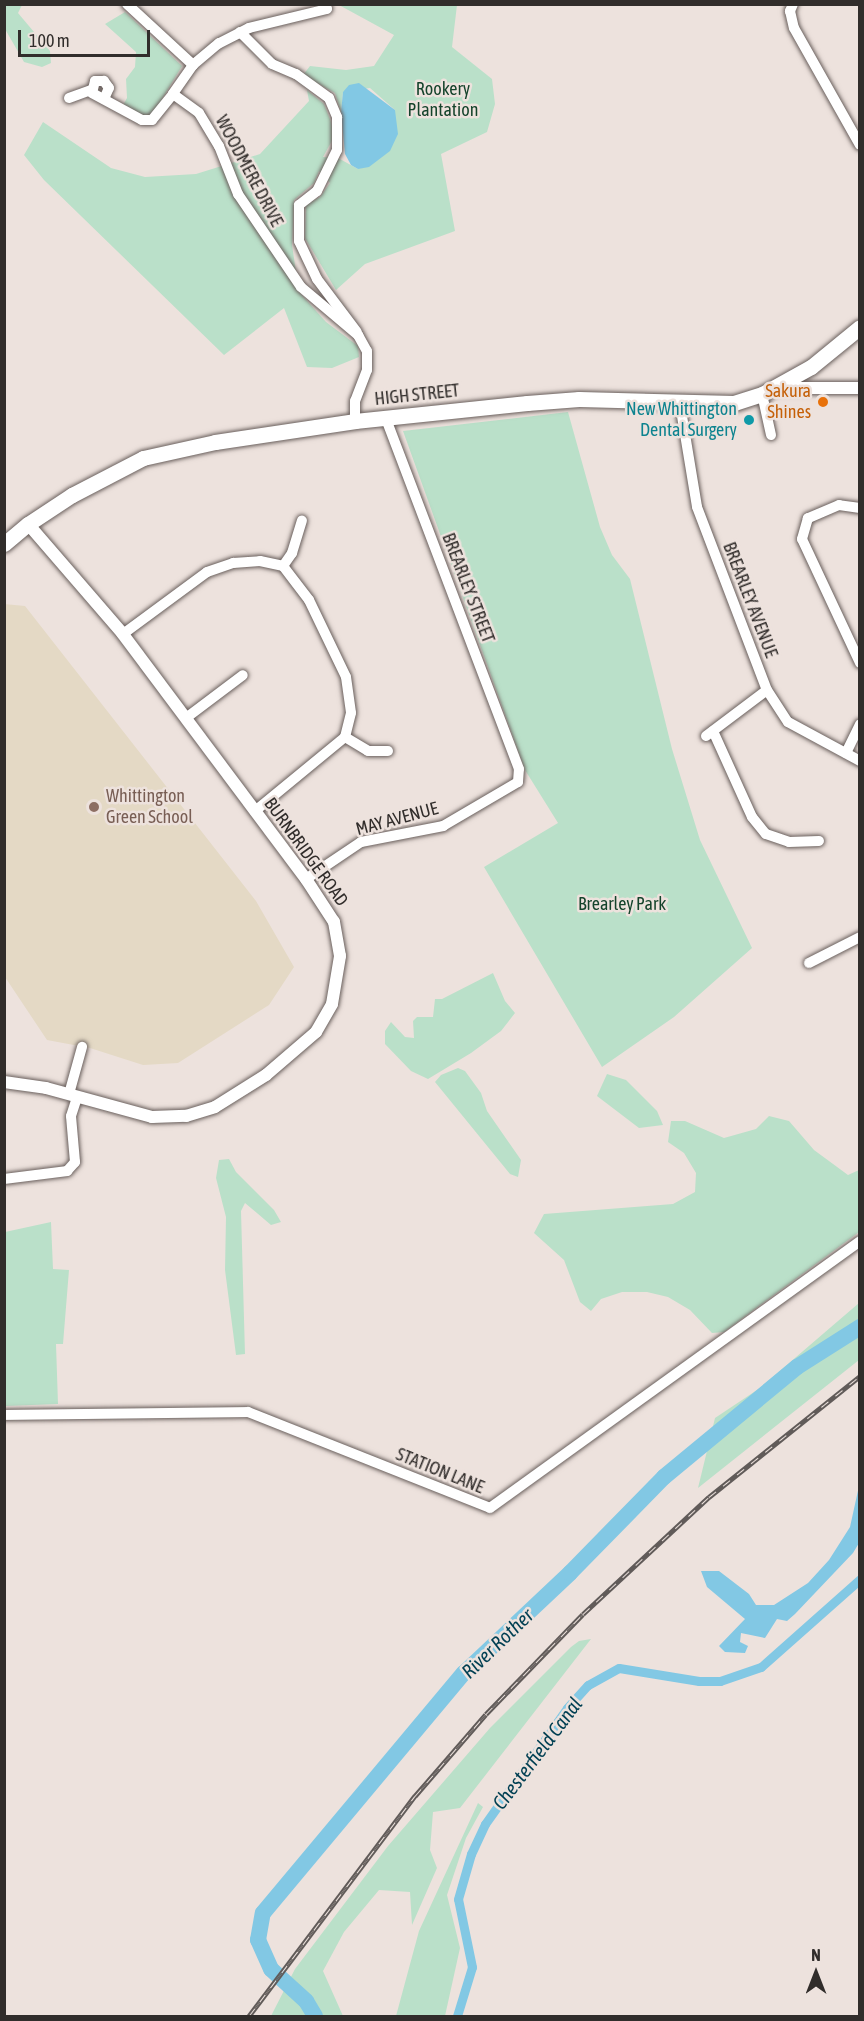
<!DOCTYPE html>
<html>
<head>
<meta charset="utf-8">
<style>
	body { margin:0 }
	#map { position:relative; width:864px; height:2021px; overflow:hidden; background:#ede2dd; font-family:"Asap Condensed",sans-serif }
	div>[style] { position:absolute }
	.education>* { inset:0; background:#e4d9c5 }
	.green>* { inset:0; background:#bae0c9 }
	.water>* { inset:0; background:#82c8e4 }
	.canal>* { height:9px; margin:-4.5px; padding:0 4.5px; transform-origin:4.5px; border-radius:4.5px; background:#82c8e4 }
	.river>* { height:16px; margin:-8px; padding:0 8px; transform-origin:8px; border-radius:8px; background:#82c8e4 }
	.roads { filter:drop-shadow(0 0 2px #695f5c) drop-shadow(0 0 2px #695f5c) }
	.minor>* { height:10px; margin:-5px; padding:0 5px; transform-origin:5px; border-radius:5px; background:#fff }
	.tertiary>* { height:12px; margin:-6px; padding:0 6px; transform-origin:6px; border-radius:6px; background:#fff }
	.secondary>* { height:15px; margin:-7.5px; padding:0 7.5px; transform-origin:7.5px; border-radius:7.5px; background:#fff }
	.rail>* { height:5px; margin-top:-2.5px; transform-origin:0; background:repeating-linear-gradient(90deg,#ede2dd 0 9px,#615b59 0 18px); box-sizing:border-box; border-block:2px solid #615b59 }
	.dots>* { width:16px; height:16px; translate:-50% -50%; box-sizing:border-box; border:3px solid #ede2dd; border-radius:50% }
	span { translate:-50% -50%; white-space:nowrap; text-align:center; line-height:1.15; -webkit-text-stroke:5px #ede2dd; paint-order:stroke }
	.park-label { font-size:18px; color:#15442c }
	.street-label { font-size:18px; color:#312d2b }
	.food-label { font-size:18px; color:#c56008 }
	.right { translate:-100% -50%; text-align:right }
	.culture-label { font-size:18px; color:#0d838f }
	.education-label { font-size:18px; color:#785e54 }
	.left { translate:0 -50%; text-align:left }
	.water-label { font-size:20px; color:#003f52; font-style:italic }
	.frame { position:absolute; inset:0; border:6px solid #312d2b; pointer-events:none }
	.north { position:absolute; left:786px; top:1943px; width:60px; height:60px; -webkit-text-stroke:4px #ede2dd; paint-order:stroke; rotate:0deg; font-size:16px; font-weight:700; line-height:24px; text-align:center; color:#312d2b }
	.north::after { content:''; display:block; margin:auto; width:21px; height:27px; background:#312d2b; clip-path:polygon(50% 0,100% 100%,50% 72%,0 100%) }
	.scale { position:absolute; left:18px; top:30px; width:132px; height:27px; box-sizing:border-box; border:3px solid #312d2b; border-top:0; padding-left:8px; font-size:18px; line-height:21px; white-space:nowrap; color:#312d2b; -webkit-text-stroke:4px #ede2dd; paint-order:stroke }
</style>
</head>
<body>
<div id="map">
	<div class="education">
		<i style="clip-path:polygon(4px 604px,25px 606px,256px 901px,294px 967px,269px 1005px,178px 1063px,143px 1065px,90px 1048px,47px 1040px,5px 977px)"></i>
	</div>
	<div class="green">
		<i style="clip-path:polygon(4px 5px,22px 5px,18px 13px,50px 51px,51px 63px,42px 67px,24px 62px,5px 29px)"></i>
		<i style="clip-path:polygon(339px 5px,457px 5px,452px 47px,492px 79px,495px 104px,487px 132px,441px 154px,455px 231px,365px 264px,336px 290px,305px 238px,306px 205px,320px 197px,330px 183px,319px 171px,314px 183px,294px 200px,292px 245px,299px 292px,326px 322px,358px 346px,359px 357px,332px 368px,307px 367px,284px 308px,224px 355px,44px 180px,24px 155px,43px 122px,111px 168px,145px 177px,196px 174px,260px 154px,309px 101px,307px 90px,324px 104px,331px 122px,334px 137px,323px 157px,338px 158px,358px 169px,395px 110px,370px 88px,343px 92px,341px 112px,335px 93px,303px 75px,310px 66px,346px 70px,374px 66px,394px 35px)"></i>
		<i style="clip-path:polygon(125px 12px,182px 66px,153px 114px,146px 117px,122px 107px,127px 98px,126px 79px,135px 67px,136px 52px,105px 24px)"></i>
		<i style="clip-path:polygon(568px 412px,600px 527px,612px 555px,630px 579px,672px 749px,700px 840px,752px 948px,674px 1017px,602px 1067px,484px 867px,558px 823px,525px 770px,403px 431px)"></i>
		<i style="clip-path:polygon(493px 973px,505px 1001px,515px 1013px,501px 1031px,471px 1053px,428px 1079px,411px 1071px,385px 1044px,385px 1031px,391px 1022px,405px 1037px,414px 1038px,413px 1021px,417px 1017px,433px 1017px,435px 999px,442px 999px)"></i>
		<i style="clip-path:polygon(458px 1068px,465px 1071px,481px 1093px,487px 1111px,521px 1160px,518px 1177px,510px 1174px,435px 1082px,441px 1075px)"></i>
		<i style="clip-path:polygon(607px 1074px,626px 1080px,657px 1111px,663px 1125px,639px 1128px,597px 1096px)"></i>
		<i style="clip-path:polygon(769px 1116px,789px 1121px,814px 1150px,848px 1175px,859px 1170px,859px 1232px,724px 1332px,712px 1333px,690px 1310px,668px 1297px,647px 1292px,622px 1292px,601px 1299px,591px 1311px,580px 1302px,564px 1260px,534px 1233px,544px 1214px,673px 1204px,695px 1192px,696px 1173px,684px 1153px,668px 1142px,671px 1121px,685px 1121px,724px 1138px,756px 1129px)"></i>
		<i style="clip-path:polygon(229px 1159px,236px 1172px,274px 1210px,281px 1222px,271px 1225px,245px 1203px,241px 1211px,245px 1354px,236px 1355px,225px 1270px,226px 1217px,216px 1178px,219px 1160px)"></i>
		<i style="clip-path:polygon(51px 1222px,53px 1269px,69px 1270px,63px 1344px,56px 1344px,58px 1404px,5px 1406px,5px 1232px)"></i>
		<i style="clip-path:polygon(859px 1303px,859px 1360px,698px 1488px,715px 1418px,760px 1388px)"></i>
		<i style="clip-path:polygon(591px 1639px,460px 1808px,433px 1812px,430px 1850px,437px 1868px,412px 1925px,410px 1892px,379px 1890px,344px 1932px,323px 1971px,343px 2016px,271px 2016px,295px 1969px,388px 1846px,490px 1728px,571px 1647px,579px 1641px)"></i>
		<i style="clip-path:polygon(478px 1803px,483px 1807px,466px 1838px,447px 1895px,460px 1948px,445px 2016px,396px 2016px,419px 1931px)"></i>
	</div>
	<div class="water">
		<i style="clip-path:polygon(359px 83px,395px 110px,398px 134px,390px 151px,369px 167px,358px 169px,351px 165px,345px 154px,341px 112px,343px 92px,349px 85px)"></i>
		<i style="clip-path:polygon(859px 1486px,859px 1543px,853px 1553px,795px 1614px,787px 1621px,777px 1619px,765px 1638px,741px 1633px,740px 1642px,748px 1646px,745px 1653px,725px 1652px,719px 1646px,745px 1619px,707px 1587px,701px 1571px,719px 1571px,749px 1594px,756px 1605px,774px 1605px,808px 1583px,829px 1560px,850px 1527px)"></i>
	</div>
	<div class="canal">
		<i style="left:457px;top:2016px;width:51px;rotate:-73deg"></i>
		<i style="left:472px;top:1967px;width:69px;rotate:-101.6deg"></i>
		<i style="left:458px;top:1899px;width:47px;rotate:-73.9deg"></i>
		<i style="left:471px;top:1854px;width:33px;rotate:-65deg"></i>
		<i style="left:485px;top:1824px;width:142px;rotate:-54.7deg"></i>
		<i style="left:567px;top:1708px;width:31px;rotate:-48deg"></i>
		<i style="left:588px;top:1685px;width:35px;rotate:-29deg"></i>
		<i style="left:619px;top:1668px;width:81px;rotate:9.2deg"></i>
		<i style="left:699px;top:1681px;width:21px"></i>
		<i style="left:720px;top:1681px;width:43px;rotate:-18.9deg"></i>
		<i style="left:761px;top:1667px;width:132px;rotate:-41.6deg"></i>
	</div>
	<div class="river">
		<i style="left:315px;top:2016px;width:17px;rotate:-121deg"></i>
		<i style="left:306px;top:2001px;width:47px;rotate:-137.6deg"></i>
		<i style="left:271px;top:1969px;width:32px;rotate:-114deg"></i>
		<i style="left:258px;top:1940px;width:27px;rotate:-80deg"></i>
		<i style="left:263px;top:1913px;width:313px;rotate:-50.1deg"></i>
		<i style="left:464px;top:1673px;width:146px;rotate:-43.3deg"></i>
		<i style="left:570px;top:1573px;width:134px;rotate:-45.6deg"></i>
		<i style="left:664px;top:1477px;width:173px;rotate:-39.6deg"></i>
		<i style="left:797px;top:1367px;width:75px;rotate:-32.4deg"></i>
	</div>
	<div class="roads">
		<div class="minor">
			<i style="left:127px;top:4px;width:90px;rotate:42.7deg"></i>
			<i style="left:325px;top:4px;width:5px;rotate:68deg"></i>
			<i style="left:327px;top:9px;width:80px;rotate:166.3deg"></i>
			<i style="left:249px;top:28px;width:34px;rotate:153deg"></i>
			<i style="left:219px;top:43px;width:34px;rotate:140deg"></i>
			<i style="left:193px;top:65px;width:35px;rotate:125deg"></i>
			<i style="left:173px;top:94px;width:32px;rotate:36deg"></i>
			<i style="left:199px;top:113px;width:39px;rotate:59deg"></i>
			<i style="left:219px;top:146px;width:52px;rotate:68.4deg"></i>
			<i style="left:238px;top:194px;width:112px;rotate:55.9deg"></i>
			<i style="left:301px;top:287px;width:75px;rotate:40.1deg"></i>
			<i style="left:358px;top:335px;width:18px;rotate:61deg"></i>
			<i style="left:367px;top:351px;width:19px;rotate:90deg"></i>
			<i style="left:367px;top:370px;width:33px;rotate:111deg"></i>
			<i style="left:355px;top:401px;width:20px;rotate:90deg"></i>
			<i style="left:793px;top:4px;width:8px;rotate:113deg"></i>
			<i style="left:790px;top:11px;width:17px;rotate:77deg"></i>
			<i style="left:794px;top:28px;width:134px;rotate:60.6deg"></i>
			<i style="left:240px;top:32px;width:45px;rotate:45deg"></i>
			<i style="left:272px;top:64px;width:26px;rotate:23deg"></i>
			<i style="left:296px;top:74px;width:41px;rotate:36deg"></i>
			<i style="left:329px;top:98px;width:21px;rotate:67deg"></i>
			<i style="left:337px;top:117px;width:33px;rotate:90deg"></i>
			<i style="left:337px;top:150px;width:46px;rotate:116deg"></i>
			<i style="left:317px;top:191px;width:23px;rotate:142deg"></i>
			<i style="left:299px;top:205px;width:36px;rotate:90deg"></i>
			<i style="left:299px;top:241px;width:42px;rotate:64.7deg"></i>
			<i style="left:317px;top:279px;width:66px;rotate:53deg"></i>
			<i style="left:69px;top:98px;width:23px;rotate:-20deg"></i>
			<i style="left:104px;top:99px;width:12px;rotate:-66deg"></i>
			<i style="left:109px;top:88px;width:9px;rotate:-126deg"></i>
			<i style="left:104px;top:81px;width:9px;rotate:180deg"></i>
			<i style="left:95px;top:81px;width:12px;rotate:104deg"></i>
			<i style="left:92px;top:93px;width:57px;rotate:28.4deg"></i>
			<i style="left:142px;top:120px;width:10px"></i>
			<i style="left:152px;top:120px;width:33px;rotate:-51deg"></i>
			<i style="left:762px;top:394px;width:42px;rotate:77.6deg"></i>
			<i style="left:680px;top:404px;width:104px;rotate:80.6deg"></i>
			<i style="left:697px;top:507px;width:196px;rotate:69.1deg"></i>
			<i style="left:767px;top:690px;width:38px;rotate:57deg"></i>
			<i style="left:788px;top:722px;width:82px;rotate:28.4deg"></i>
			<i style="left:860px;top:508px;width:21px;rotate:-172deg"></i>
			<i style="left:839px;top:505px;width:34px;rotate:157deg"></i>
			<i style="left:808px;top:518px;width:22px;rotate:106deg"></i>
			<i style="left:802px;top:539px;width:137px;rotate:64.9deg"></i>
			<i style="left:283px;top:566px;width:16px;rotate:-55deg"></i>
			<i style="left:292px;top:553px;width:34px;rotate:-73deg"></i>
			<i style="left:123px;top:634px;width:104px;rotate:-36.4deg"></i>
			<i style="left:207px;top:572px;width:28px;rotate:-19deg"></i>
			<i style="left:233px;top:563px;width:27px;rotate:-4deg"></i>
			<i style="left:260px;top:561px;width:24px;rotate:12deg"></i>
			<i style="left:283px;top:566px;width:43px;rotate:52.6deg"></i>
			<i style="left:309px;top:600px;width:85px;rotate:64.3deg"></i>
			<i style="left:346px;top:677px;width:36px;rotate:82deg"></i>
			<i style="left:351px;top:713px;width:25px;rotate:104deg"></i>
			<i style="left:345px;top:737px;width:117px;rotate:140.6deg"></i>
			<i style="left:186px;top:718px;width:71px;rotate:-37deg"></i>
			<i style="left:713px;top:731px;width:94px;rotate:65.6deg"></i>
			<i style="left:752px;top:817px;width:22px;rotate:51deg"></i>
			<i style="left:766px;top:834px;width:24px;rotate:19deg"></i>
			<i style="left:789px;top:842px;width:30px;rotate:-2deg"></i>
			<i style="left:706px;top:736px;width:76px;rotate:-37deg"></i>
			<i style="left:345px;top:737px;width:27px;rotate:31deg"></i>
			<i style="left:368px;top:751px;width:20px"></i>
			<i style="left:846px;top:753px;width:32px;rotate:-64deg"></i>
			<i style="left:306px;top:879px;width:66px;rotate:-33.9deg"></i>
			<i style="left:361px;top:842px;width:84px;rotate:-11deg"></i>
			<i style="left:443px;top:826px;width:87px;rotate:-30.4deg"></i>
			<i style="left:518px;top:782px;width:13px;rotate:-86deg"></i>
			<i style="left:519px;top:769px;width:375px;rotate:-110.8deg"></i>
			<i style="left:809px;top:963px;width:57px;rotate:-27deg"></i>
			<i style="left:69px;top:1094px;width:49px;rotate:-74.5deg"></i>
			<i style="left:4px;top:1179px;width:64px;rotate:-7.2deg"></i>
			<i style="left:67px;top:1171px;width:12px;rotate:-48deg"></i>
			<i style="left:75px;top:1162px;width:46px;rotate:-95deg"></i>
			<i style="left:71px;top:1116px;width:20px;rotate:-72deg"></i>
			<i style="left:4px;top:1415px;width:244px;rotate:-0.7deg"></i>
			<i style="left:248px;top:1412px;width:260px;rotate:21.6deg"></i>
			<i style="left:490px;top:1508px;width:456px;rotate:-35.8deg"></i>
		</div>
		<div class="tertiary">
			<i style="left:776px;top:388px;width:84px"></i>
			<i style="left:4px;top:1082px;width:42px;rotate:8.1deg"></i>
			<i style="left:46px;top:1088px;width:110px;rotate:15.3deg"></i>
			<i style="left:152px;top:1117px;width:34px;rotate:-2deg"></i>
			<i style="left:186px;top:1116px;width:30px;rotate:-17deg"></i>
			<i style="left:215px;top:1107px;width:60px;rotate:-32.1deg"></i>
			<i style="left:266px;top:1075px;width:66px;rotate:-40.7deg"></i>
			<i style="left:316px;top:1032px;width:32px;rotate:-60deg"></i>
			<i style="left:332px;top:1004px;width:49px;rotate:-80.5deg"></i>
			<i style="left:340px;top:956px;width:35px;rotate:-100deg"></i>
			<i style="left:334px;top:922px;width:51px;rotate:-123.1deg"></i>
			<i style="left:306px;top:879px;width:306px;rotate:-126.8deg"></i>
			<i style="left:123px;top:634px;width:145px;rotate:-130.8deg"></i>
		</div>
		<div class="secondary">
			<i style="left:4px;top:544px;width:31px;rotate:-40deg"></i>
			<i style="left:28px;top:524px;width:53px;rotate:-33.4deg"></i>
			<i style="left:72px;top:495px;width:80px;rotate:-27.5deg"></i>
			<i style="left:143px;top:458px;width:74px;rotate:-12.5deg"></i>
			<i style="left:215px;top:442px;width:142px;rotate:-8.5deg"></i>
			<i style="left:355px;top:421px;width:173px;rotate:-6deg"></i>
			<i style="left:527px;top:403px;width:52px;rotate:-4.4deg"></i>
			<i style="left:579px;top:399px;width:155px;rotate:1.5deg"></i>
			<i style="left:734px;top:403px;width:29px;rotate:-18deg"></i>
			<i style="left:762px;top:394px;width:56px;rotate:-28.9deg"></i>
			<i style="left:811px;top:367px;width:63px;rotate:-39.2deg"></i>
		</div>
	</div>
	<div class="rail">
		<i style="left:249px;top:2016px;width:276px;rotate:-53deg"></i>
		<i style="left:415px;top:1796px;width:108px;rotate:-49.1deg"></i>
		<i style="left:486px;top:1714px;width:139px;rotate:-45.9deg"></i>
		<i style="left:583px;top:1614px;width:172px;rotate:-42.9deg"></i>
		<i style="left:709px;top:1497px;width:193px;rotate:-38.7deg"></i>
	</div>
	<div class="dots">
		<i style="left:823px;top:402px;background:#e8710a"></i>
		<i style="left:749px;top:420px;background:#0f9aa8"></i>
		<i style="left:94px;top:807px;background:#8d6e63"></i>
	</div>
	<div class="park-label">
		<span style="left:443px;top:100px">Rookery<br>Plantation</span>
		<span style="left:622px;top:904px">Brearley Park</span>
	</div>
	<div class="street-label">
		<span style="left:249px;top:171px;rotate:62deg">WOODMERE DRIVE</span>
		<span style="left:417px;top:395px;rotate:-6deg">HIGH STREET</span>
		<span style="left:468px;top:588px;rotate:69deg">BREARLEY STREET</span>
		<span style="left:750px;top:600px;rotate:69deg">BREARLEY AVENUE</span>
		<span style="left:397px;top:819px;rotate:-15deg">MAY AVENUE</span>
		<span style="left:306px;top:852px;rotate:54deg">BURNBRIDGE ROAD</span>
		<span style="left:440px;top:1471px;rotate:22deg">STATION LANE</span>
	</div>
	<div class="food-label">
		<span class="right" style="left:811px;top:402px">Sakura<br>Shines</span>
	</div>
	<div class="culture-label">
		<span class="right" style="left:737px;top:420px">New Whittington<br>Dental Surgery</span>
	</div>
	<div class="education-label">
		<span class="left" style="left:106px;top:807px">Whittington<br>Green School</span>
	</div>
	<div class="water-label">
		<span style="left:497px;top:1643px;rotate:-44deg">River Rother</span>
		<span style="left:537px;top:1753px;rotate:-53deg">Chesterfield Canal</span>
	</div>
	<div class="frame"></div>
	<div class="north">N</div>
	<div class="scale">100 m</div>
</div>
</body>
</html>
